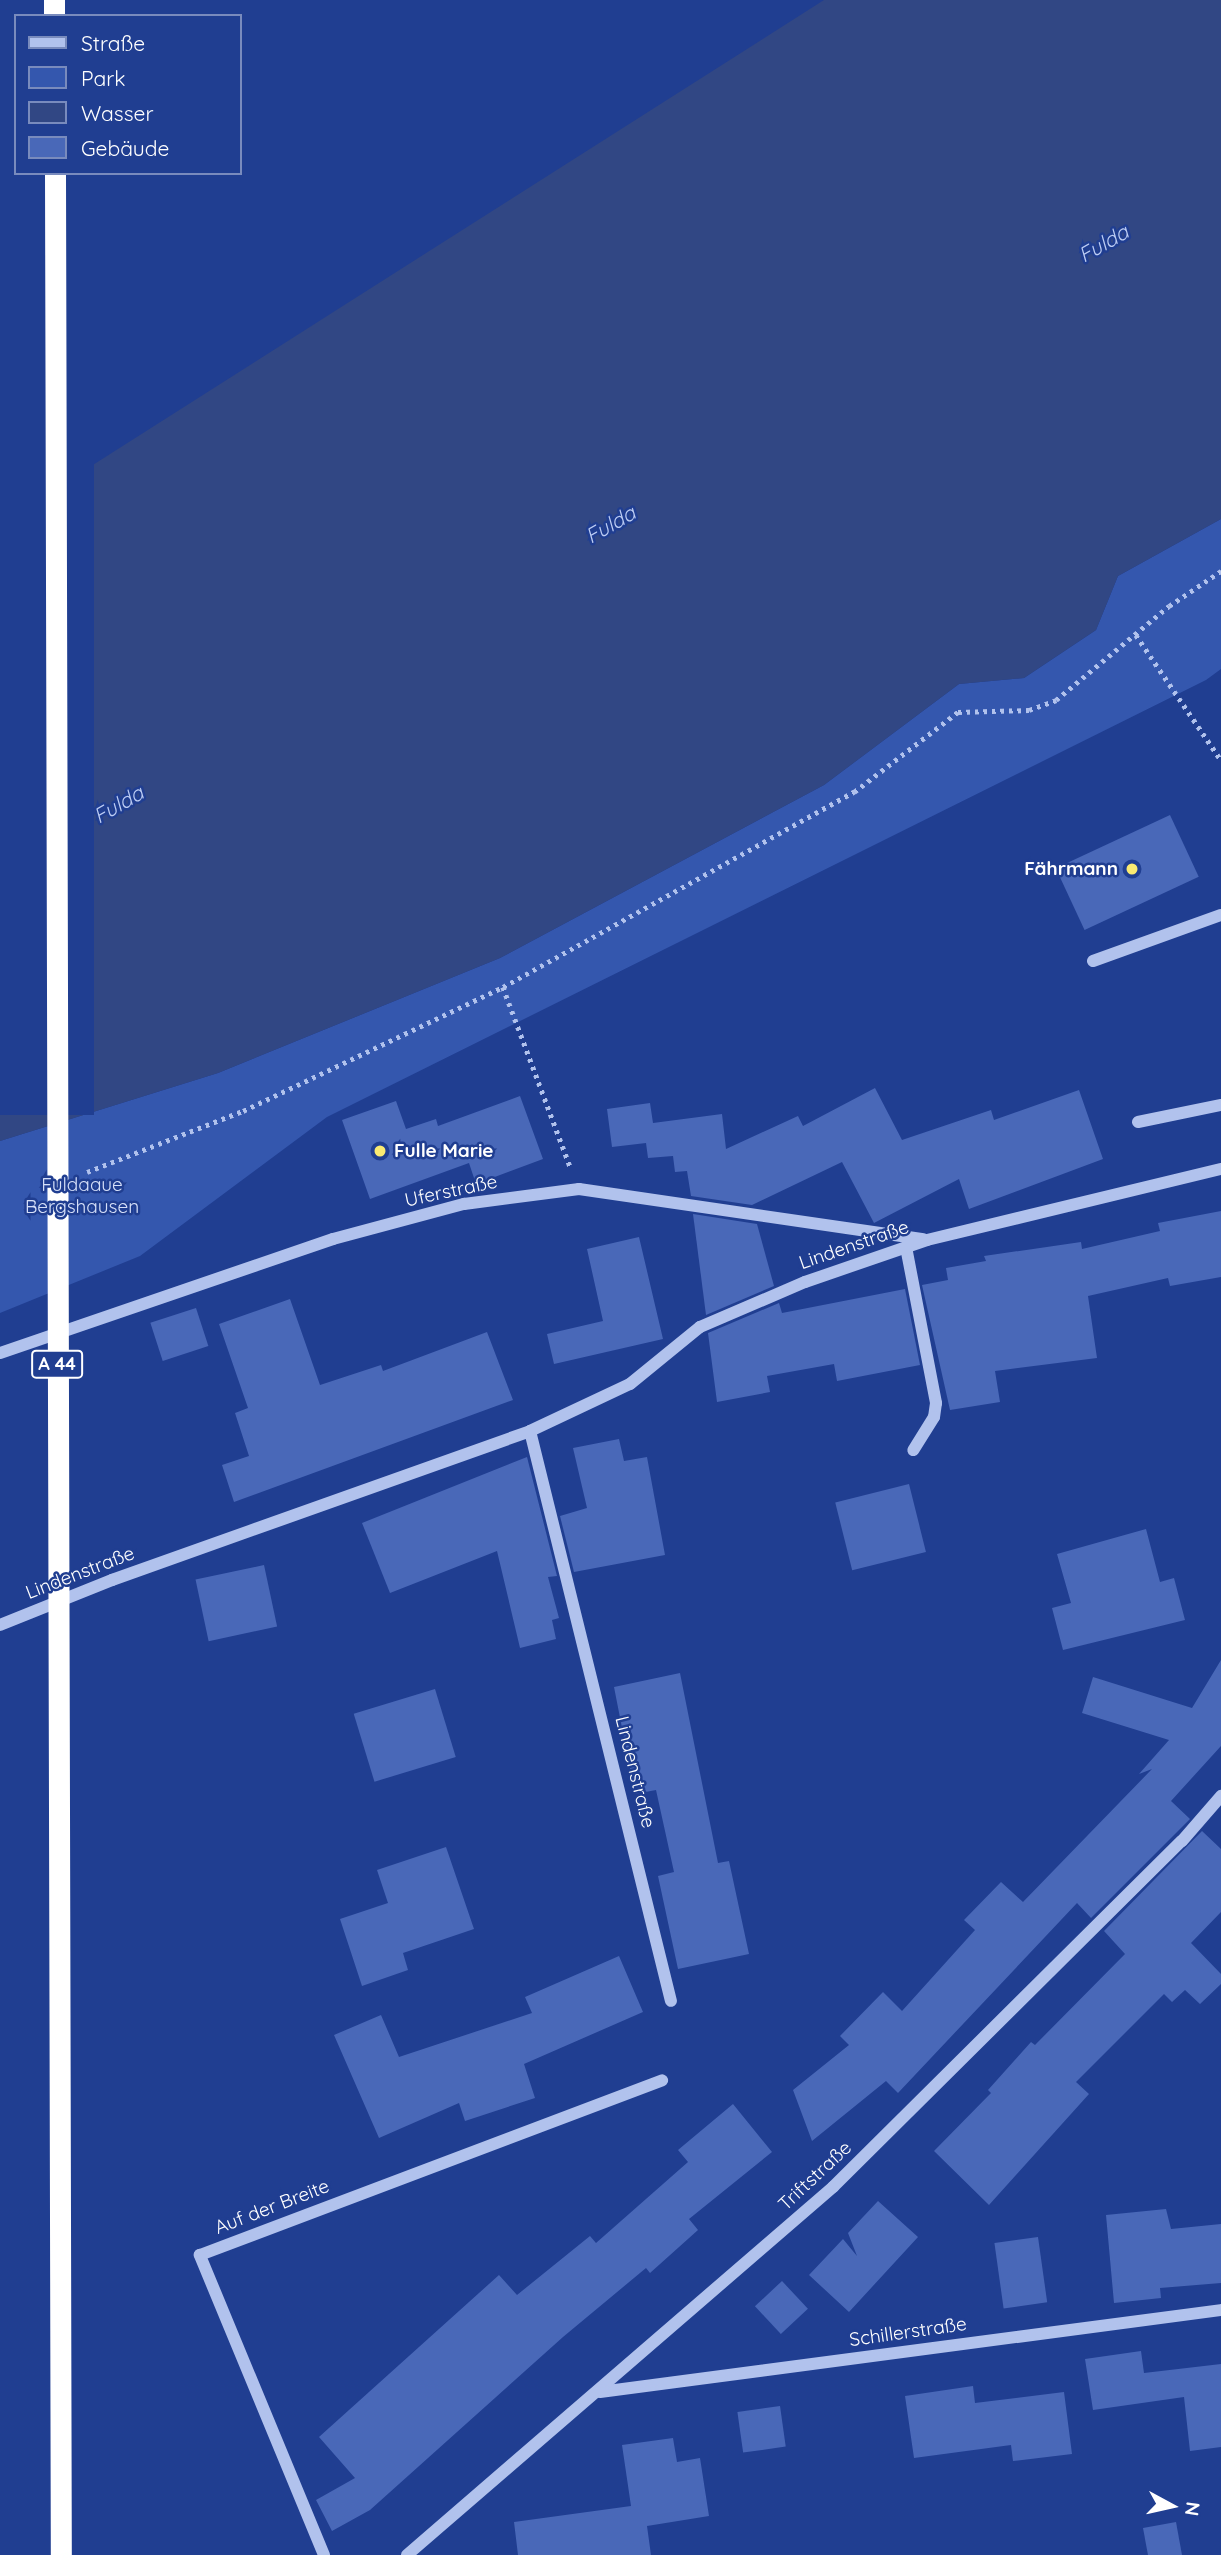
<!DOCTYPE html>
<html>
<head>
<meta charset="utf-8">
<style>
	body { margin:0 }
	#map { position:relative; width:1221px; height:2555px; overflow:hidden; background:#203e91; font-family:Quicksand,sans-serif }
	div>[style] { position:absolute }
	.green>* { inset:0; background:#3457ae }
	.water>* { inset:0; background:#314784 }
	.pier>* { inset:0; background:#203e91; transform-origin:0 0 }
	.building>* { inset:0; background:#4968b8; transform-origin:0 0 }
	.path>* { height:4.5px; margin-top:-2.25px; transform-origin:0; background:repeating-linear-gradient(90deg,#b1c2ed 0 3.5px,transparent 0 8.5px) }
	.minor>* { height:12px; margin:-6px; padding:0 6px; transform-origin:6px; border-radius:6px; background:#b1c2ed }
	.highway>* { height:21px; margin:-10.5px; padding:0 10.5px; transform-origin:10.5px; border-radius:10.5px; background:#fff }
	.highway-bridge>* { height:21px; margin:-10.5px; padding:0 10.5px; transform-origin:10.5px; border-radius:10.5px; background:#fff }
	.dots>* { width:19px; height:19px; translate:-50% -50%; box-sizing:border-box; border:4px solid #203e91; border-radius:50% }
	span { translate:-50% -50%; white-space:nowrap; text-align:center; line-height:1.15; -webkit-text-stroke:5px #203e91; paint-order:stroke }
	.shield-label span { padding:2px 5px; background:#203e91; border:2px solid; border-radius:5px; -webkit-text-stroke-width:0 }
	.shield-label { font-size:18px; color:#fff; font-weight:700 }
	.poi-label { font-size:19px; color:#fff; font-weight:700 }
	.right { translate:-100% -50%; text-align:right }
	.left { translate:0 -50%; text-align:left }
	.park-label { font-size:19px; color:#d6e0f9 }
	.street-label { font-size:19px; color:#fff }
	.water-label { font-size:21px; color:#bdcdf4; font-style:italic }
	.legend { position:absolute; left:14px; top:14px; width:228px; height:161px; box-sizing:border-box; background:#203e91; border:2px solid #798bbd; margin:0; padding:9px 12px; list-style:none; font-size:21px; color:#fff }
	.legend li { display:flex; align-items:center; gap:14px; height:35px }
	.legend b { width:35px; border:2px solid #798bbd }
	.north { position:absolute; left:1137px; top:2471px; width:70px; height:70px; -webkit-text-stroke:5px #203e91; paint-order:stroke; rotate:98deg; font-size:19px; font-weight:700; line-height:28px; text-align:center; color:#fff }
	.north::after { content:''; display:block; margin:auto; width:24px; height:32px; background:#fff; clip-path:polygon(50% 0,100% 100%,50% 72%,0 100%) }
</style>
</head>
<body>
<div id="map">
	<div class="green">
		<i style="clip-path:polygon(1221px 519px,1221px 669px,1206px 680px,327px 1117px,140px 1256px,0 1313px,0 1141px,218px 1073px,500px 958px,824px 785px,959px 684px,1024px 678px,1096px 630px,1118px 576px)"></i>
	</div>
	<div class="water">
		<i style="clip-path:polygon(824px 0,1221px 0,1221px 519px,1118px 576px,1096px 630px,1024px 678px,959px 684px,824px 785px,500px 958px,218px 1073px,0 1141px,0 524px)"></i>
	</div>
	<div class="pier">
		<i style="left:94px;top:461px;width:654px;height:111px;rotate:90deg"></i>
	</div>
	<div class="building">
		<i style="left:1170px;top:815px;width:68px;height:126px;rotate:65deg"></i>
		<i style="clip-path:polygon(875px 1088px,902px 1140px,991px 1110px,994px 1120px,1079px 1090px,1103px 1159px,969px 1209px,959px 1179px,874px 1223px,842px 1162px,752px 1205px,691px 1196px,687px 1171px,675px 1172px,673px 1156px,648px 1158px,646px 1143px,612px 1147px,607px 1109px,650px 1103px,653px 1123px,722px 1114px,726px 1149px,798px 1116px,803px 1126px)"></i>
		<i style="clip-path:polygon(520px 1096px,543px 1159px,476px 1184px,469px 1163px,370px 1199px,342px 1120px,396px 1101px,406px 1129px,436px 1119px,438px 1126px)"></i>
		<i style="clip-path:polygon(1221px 1211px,1221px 1277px,1170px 1286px,1168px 1278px,1088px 1296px,1097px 1358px,995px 1371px,1000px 1402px,950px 1410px,922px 1285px,948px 1280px,946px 1268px,986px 1261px,984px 1256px,1081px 1242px,1082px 1249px,1160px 1231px,1158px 1223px)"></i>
		<i style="clip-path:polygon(693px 1214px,757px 1224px,774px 1286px,706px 1315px)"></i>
		<i style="clip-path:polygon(639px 1237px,663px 1339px,554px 1364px,547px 1334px,603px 1321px,587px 1249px)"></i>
		<i style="clip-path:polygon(905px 1289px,920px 1365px,837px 1381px,834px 1364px,767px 1376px,770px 1392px,717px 1402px,708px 1333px,779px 1303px,782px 1313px)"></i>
		<i style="clip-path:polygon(290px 1299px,320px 1385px,381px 1365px,383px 1371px,487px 1332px,513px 1400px,234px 1502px,222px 1465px,249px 1456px,235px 1413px,248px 1408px,219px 1324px)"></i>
		<i style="left:196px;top:1308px;width:40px;height:48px;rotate:72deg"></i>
		<i style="clip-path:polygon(619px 1439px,624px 1461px,647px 1457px,665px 1555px,574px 1572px,560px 1516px,587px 1508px,573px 1448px)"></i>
		<i style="clip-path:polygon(527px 1457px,557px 1576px,548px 1577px,559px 1618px,552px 1620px,556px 1639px,520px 1648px,497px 1551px,390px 1593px,362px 1523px)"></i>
		<i style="left:909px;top:1484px;width:70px;height:76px;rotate:76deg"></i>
		<i style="clip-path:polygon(1146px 1529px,1160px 1582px,1174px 1578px,1185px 1620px,1063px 1650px,1052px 1608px,1071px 1603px,1057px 1554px)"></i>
		<i style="left:264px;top:1565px;width:63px;height:70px;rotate:78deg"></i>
		<i style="clip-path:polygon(1221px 1660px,1221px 1746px,1171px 1801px,1190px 1819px,1091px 1918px,1077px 1903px,898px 2093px,886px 2081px,812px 2141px,793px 2090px,849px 2045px,840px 2036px,883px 1992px,902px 2011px,975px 1930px,964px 1920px,1001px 1882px,1023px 1902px,1152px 1769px,1139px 1774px,1169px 1740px,1082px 1713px,1093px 1677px,1192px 1708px)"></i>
		<i style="clip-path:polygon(680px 1673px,718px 1863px,729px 1861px,749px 1954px,678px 1969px,658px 1876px,674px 1872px,656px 1790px,635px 1794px,614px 1687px)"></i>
		<i style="left:435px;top:1689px;width:71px;height:85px;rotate:73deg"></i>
		<i style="clip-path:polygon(1202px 1831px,1221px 1849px,1221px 1912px,1191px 1943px,1221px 1974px,1221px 1984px,1200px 2004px,1185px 1990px,1172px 2002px,1164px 1994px,1076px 2082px,1089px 2094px,989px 2205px,934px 2151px,991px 2093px,988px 2090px,1031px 2042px,1035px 2045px,1125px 1954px,1104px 1931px)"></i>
		<i style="clip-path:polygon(446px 1847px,474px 1929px,403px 1953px,408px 1970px,362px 1986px,340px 1919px,388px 1903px,377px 1870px)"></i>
		<i style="clip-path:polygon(619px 1956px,643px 2012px,524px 2064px,535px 2098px,465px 2121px,459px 2103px,379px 2138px,334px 2035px,381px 2015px,399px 2057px,532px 2013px,525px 1997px)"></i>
		<i style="clip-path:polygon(733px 2104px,772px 2152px,689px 2219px,698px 2230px,650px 2273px,646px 2268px,563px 2337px,370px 2510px,332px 2531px,316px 2500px,355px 2478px,319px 2437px,499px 2275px,517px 2295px,590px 2236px,596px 2243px,688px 2162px,678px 2150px)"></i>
		<i style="clip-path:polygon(878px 2201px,918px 2237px,849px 2312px,809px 2275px,843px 2239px,857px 2256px,848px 2233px)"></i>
		<i style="clip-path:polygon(1166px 2209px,1171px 2229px,1221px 2224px,1221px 2283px,1160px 2288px,1161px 2298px,1114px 2303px,1106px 2215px)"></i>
		<i style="left:1038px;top:2237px;width:66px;height:44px;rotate:82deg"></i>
		<i style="left:782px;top:2281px;width:38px;height:37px;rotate:47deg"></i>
		<i style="clip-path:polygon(1141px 2351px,1144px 2373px,1221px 2364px,1221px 2447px,1190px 2451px,1184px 2397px,1093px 2410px,1085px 2359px)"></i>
		<i style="clip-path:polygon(973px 2386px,975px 2403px,1064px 2392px,1072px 2454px,1013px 2461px,1011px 2445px,914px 2458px,905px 2396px)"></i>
		<i style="left:780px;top:2406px;width:41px;height:43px;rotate:82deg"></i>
		<i style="clip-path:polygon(673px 2438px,677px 2462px,700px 2458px,709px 2516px,647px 2526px,651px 2555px,518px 2555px,514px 2522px,631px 2506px,622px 2445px)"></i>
		<i style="clip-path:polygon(1176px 2522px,1182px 2555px,1148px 2555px,1143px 2528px)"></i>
	</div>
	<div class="path">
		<i style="left:1136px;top:635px;width:151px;rotate:55.8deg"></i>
		<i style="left:503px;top:987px;width:191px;rotate:69.5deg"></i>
		<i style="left:87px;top:1172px;width:168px;rotate:-21.4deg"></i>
		<i style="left:243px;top:1111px;width:288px;rotate:-25.5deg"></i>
		<i style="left:503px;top:987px;width:402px;rotate:-29.1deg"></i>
		<i style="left:854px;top:792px;width:131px;rotate:-37.6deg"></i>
		<i style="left:958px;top:712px;width:71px;rotate:-1.6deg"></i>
		<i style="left:1029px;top:710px;width:29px;rotate:-20deg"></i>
		<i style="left:1056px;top:700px;width:147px;rotate:-39.8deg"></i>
		<i style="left:1169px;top:606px;width:63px;rotate:-33.9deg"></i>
	</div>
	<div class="minor">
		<i style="left:1093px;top:961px;width:136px;rotate:-19.8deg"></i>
		<i style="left:1138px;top:1122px;width:85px;rotate:-11.6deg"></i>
		<i style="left:906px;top:1247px;width:159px;rotate:79.1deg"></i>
		<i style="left:936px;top:1403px;width:14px;rotate:98deg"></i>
		<i style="left:934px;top:1417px;width:39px;rotate:122deg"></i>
		<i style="left:0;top:1353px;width:352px;rotate:-18.9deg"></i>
		<i style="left:333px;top:1239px;width:136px;rotate:-15deg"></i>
		<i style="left:464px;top:1204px;width:116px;rotate:-7.4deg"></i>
		<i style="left:579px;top:1189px;width:348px;rotate:8.3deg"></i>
		<i style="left:530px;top:1431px;width:587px;rotate:76.11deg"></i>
		<i style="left:0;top:1625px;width:121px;rotate:-21.9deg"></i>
		<i style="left:112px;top:1580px;width:444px;rotate:-19.6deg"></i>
		<i style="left:530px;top:1431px;width:110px;rotate:-25.2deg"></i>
		<i style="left:630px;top:1384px;width:90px;rotate:-39.2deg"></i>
		<i style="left:700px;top:1327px;width:114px;rotate:-23.2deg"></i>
		<i style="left:805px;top:1282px;width:129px;rotate:-19deg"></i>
		<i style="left:927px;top:1240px;width:302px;rotate:-13.6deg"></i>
		<i style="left:600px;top:2392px;width:626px;rotate:-7.52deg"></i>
		<i style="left:324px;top:2555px;width:325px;rotate:-112.5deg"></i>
		<i style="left:200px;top:2255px;width:494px;rotate:-20.7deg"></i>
		<i style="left:407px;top:2555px;width:563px;rotate:-40.82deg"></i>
		<i style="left:833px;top:2187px;width:491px;rotate:-44.8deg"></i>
		<i style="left:1182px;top:1841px;width:60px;rotate:-49.1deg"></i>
	</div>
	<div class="highway">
		<i style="left:54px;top:0;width:16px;rotate:90deg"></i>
	</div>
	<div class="highway-bridge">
		<i style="left:55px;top:173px;width:2382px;rotate:89.86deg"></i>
	</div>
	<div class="dots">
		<i style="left:1132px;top:869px;background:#faea72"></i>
		<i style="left:380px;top:1151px;background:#faea72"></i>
	</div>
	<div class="shield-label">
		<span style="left:57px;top:1364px">A 44</span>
	</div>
	<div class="poi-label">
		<span class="right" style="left:1118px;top:869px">Fährmann</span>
		<span class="left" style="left:394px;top:1151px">Fulle Marie</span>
	</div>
	<div class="park-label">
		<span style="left:82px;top:1196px">Fuldaaue<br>Bergshausen</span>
	</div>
	<div class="street-label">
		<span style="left:451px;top:1191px;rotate:-12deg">Uferstraße</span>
		<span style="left:854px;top:1245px;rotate:-19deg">Lindenstraße</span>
		<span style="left:80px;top:1573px;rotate:-21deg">Lindenstraße</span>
		<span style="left:635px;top:1772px;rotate:76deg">Lindenstraße</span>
		<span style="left:815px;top:2176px;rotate:-43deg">Triftstraße</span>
		<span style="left:272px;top:2207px;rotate:-21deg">Auf der Breite</span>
		<span style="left:908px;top:2332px;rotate:-8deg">Schillerstraße</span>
	</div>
	<div class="water-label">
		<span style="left:1103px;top:243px;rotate:-30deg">Fulda</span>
		<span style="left:610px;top:524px;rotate:-30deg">Fulda</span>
		<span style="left:118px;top:804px;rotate:-30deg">Fulda</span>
	</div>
	<ul class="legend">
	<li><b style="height:9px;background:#b1c2ed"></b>Straße</li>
	<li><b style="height:19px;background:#3457ae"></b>Park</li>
	<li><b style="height:19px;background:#314784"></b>Wasser</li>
	<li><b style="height:19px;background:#4968b8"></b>Gebäude</li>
	</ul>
	<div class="north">N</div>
</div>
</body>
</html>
